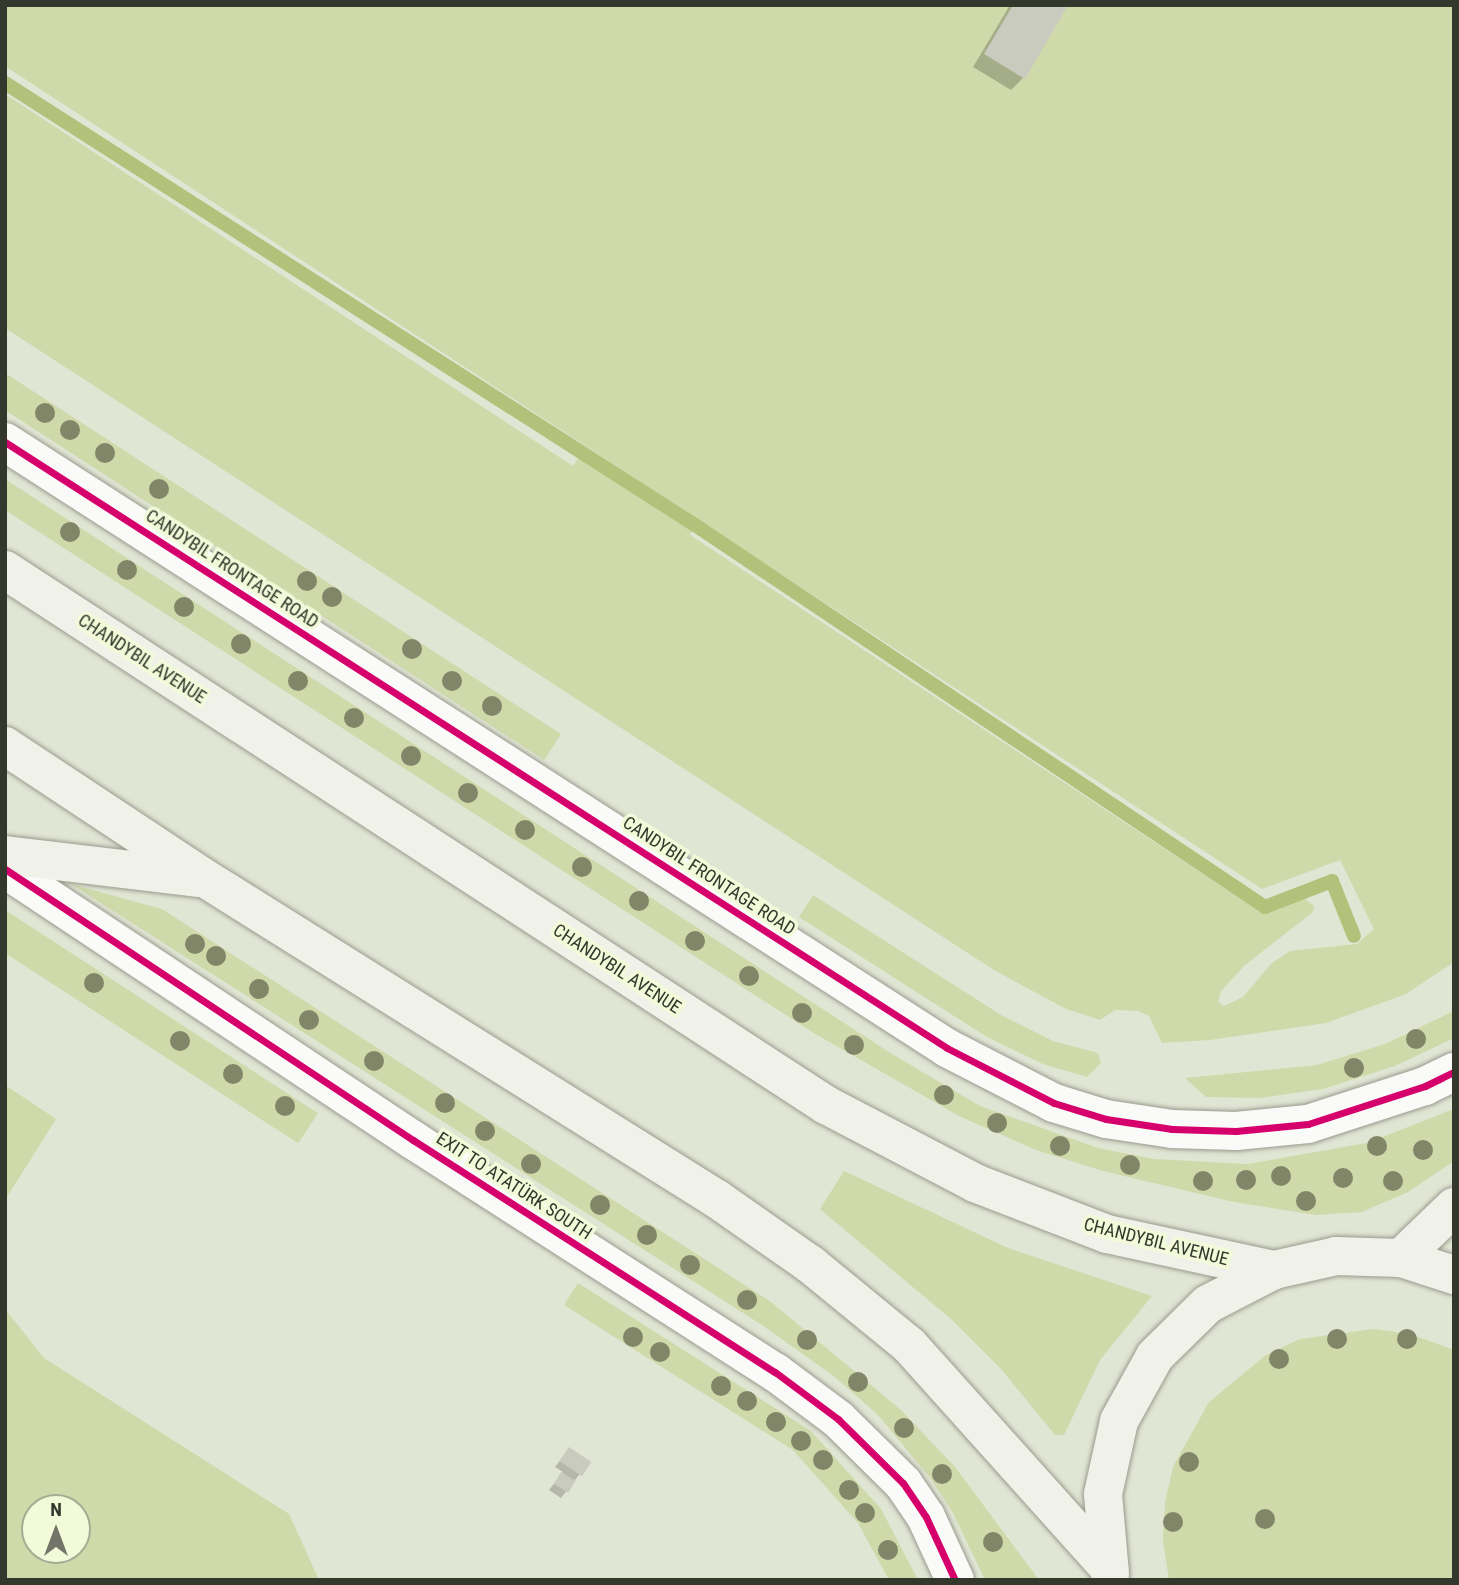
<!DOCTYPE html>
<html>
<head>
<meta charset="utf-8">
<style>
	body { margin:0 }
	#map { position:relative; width:1459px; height:1585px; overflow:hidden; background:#e1e5d4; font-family:"Roboto Condensed",sans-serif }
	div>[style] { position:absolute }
	.green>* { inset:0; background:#cfd9aa; transform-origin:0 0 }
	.shadow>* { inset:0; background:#0003 }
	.stream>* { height:14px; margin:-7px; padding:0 7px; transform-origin:7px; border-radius:7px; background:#b4c17a }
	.building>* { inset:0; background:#c8cbbe; transform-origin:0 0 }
	.roads { filter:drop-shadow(0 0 2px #989b8e) drop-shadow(0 0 2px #989b8e) }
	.minor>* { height:38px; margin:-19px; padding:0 19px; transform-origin:19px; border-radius:19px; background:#fafbf9 }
	.secondary>* { height:38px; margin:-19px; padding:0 19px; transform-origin:19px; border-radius:19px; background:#f0f2e9 }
	.cycleway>* { height:7px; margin:-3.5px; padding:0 3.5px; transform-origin:3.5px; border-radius:3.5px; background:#d6006c }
	.trees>* { width:20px; height:20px; margin:-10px; border-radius:50%; background:#818668 }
	span { translate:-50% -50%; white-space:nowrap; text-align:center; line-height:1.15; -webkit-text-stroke:7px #f2fada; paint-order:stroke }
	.street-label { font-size:18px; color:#34372b }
	.frame { position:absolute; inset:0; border:7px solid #34372b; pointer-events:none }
	.north { position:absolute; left:21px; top:1494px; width:70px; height:70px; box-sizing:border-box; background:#f2fada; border:2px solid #a6ac94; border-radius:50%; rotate:0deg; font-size:19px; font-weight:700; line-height:28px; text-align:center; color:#34372b }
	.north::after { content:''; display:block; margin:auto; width:24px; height:32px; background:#717466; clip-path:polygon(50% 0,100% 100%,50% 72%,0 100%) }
</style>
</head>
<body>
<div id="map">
	<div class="green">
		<i style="clip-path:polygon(5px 5px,1454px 5px,1454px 962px,1406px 994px,1326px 1023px,1210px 1040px,1162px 1043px,1149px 1016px,1138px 1011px,1115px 1010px,1100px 1020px,1066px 1009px,994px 970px,5px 328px,5px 94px,573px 466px,584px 450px,697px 523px,690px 535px,1260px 912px,1304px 898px,1314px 906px,1313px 912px,1245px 965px,1221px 991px,1218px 1002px,1224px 1006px,1243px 997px,1272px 963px,1290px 951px,1357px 944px,1374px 929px,1340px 860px,1262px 889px,5px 66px)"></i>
		<i style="left:5px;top:373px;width:663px;height:31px;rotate:33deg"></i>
		<i style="clip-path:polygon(5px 479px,892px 1054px,980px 1106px,1098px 1148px,1154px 1159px,1248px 1164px,1367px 1143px,1454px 1109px,1454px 1161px,1408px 1192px,1362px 1212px,1316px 1215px,1234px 1202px,1103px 1171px,1036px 1150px,959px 1116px,812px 1032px,5px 510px)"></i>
		<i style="clip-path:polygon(71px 884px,162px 909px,771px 1302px,901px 1410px,955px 1467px,1039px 1580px,985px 1580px,953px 1513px,931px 1479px,878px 1415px,835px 1377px,762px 1325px)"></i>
		<i style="clip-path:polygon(813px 895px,1001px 1015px,1053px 1041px,1098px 1053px,1101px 1063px,1087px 1077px,1043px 1064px,987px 1037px,799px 917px)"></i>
		<i style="left:5px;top:910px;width:373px;height:36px;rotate:33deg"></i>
		<i style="clip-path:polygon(1454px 1011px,1454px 1038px,1395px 1066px,1323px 1089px,1260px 1098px,1206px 1097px,1185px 1078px,1317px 1065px,1385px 1044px)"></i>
		<i style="clip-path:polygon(5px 1085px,56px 1119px,5px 1200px)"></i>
		<i style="clip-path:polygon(844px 1171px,1008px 1248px,1152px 1296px,1100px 1360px,1064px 1435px,1055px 1435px,1001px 1369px,952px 1320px,820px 1209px)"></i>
		<i style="clip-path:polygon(578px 1283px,811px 1431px,881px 1509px,918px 1580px,889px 1580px,858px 1523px,793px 1450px,564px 1305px)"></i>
		<i style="clip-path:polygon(evenodd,5px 1309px,44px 1358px,289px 1514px,319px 1580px,5px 1580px,5px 1309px,77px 1508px,77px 1550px,35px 1550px,35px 1508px,77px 1508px)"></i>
		<i style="clip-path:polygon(1374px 1329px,1410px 1334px,1454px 1350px,1454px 1580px,1169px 1580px,1163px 1540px,1165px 1503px,1173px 1467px,1209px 1402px,1266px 1355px,1300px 1339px)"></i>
	</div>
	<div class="shadow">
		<i style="clip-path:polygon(1010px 5px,1066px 5px,1023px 78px,1011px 90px,973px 67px)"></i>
		<i style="clip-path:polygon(569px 1449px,589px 1462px,561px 1498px,549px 1490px,563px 1472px,555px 1467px)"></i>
	</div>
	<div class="stream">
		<i style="left:5px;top:83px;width:827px;rotate:32.65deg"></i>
		<i style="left:701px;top:529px;width:679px;rotate:33.83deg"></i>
		<i style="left:1265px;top:907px;width:72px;rotate:-21.2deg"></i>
		<i style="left:1332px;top:881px;width:59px;rotate:68.2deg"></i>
	</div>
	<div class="building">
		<i style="clip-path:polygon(1013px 5px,1068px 5px,1025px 79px,984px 54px)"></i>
		<i style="left:569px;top:1447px;width:27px;height:17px;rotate:34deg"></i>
		<i style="left:561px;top:1472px;width:17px;height:14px;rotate:31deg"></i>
	</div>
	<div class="roads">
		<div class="minor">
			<i style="left:5px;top:442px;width:1120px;rotate:32.75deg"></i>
			<i style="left:947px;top:1048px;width:120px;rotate:27.2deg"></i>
			<i style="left:1054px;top:1103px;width:54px;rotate:17.1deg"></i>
			<i style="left:1106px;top:1119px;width:67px;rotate:8.6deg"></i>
			<i style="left:1172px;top:1129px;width:64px;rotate:1.8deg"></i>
			<i style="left:1236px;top:1131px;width:72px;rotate:-5.6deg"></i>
			<i style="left:1308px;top:1124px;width:123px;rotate:-18deg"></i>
			<i style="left:1425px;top:1086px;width:32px;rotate:-26deg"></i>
			<i style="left:5px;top:869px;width:490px;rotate:33.6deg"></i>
			<i style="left:413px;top:1140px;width:430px;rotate:32.7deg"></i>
			<i style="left:775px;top:1372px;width:79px;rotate:36.7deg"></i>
			<i style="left:838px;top:1419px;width:91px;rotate:44.6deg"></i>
			<i style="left:903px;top:1483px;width:41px;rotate:55.9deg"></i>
			<i style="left:926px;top:1517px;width:69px;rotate:65.3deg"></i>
		</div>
		<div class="secondary">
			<i style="left:5px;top:570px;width:980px;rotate:33.09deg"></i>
			<i style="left:826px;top:1105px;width:168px;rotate:27.6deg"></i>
			<i style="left:975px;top:1183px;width:142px;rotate:21.1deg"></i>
			<i style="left:1107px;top:1234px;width:171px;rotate:12.2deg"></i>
			<i style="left:5px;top:746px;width:241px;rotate:33.5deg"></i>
			<i style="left:206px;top:879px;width:603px;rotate:32.06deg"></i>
			<i style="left:717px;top:1199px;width:113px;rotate:35deg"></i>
			<i style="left:810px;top:1264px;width:128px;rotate:39.3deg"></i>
			<i style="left:909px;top:1345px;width:300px;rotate:48.1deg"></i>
			<i style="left:5px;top:855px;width:194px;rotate:6.8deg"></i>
			<i style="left:1401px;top:1258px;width:74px;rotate:-43.9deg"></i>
			<i style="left:1110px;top:1574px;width:80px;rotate:-95deg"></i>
			<i style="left:1103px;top:1494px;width:75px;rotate:-77.6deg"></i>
			<i style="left:1119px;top:1421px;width:74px;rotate:-61deg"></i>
			<i style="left:1155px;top:1356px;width:74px;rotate:-44.5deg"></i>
			<i style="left:1208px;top:1304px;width:74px;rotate:-27.3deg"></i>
			<i style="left:1274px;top:1270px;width:64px;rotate:-12.7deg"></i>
			<i style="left:1336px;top:1256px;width:65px;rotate:1.8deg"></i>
			<i style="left:1401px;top:1258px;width:56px;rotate:17.8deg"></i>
		</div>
	</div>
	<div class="cycleway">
		<i style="left:5px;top:442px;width:1120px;rotate:32.75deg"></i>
		<i style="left:947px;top:1048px;width:120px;rotate:27.2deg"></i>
		<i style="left:1054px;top:1103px;width:54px;rotate:17.1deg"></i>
		<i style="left:1106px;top:1119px;width:67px;rotate:8.6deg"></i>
		<i style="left:1172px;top:1129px;width:64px;rotate:1.8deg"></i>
		<i style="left:1236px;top:1131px;width:72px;rotate:-5.6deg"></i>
		<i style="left:1308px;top:1124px;width:123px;rotate:-18deg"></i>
		<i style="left:1425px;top:1086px;width:32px;rotate:-26deg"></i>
		<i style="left:5px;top:869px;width:490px;rotate:33.6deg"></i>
		<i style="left:413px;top:1140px;width:430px;rotate:32.7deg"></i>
		<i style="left:775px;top:1372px;width:79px;rotate:36.7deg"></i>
		<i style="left:838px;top:1419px;width:91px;rotate:44.6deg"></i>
		<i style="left:903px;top:1483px;width:41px;rotate:55.9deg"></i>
		<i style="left:926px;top:1517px;width:69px;rotate:65.3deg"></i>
	</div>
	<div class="trees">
		<i style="left:45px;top:413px"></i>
		<i style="left:70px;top:430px"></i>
		<i style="left:105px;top:453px"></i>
		<i style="left:159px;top:489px"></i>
		<i style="left:70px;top:532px"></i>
		<i style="left:127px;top:570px"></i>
		<i style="left:307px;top:581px"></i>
		<i style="left:332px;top:597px"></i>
		<i style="left:184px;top:607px"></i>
		<i style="left:241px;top:644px"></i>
		<i style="left:412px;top:649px"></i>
		<i style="left:298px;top:681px"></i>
		<i style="left:452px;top:681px"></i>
		<i style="left:492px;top:706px"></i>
		<i style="left:354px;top:718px"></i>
		<i style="left:411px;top:756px"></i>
		<i style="left:468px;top:793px"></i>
		<i style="left:525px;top:830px"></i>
		<i style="left:582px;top:867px"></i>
		<i style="left:639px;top:901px"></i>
		<i style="left:695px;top:941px"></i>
		<i style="left:195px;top:944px"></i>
		<i style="left:216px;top:956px"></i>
		<i style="left:749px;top:976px"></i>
		<i style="left:94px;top:983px"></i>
		<i style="left:259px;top:989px"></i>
		<i style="left:802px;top:1013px"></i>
		<i style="left:309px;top:1020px"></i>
		<i style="left:1416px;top:1039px"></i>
		<i style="left:180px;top:1041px"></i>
		<i style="left:854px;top:1045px"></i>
		<i style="left:374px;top:1061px"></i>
		<i style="left:1354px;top:1068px"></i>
		<i style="left:233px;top:1074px"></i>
		<i style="left:944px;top:1095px"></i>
		<i style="left:445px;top:1103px"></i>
		<i style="left:285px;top:1106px"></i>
		<i style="left:997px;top:1123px"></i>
		<i style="left:485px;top:1131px"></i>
		<i style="left:1060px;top:1146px"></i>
		<i style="left:1377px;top:1146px"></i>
		<i style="left:1423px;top:1150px"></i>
		<i style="left:531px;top:1164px"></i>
		<i style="left:1130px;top:1165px"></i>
		<i style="left:1281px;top:1176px"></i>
		<i style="left:1343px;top:1178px"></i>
		<i style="left:1246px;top:1180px"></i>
		<i style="left:1203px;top:1181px"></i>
		<i style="left:1393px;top:1181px"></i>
		<i style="left:1306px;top:1201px"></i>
		<i style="left:600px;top:1205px"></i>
		<i style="left:647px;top:1235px"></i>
		<i style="left:690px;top:1265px"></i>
		<i style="left:747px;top:1300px"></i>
		<i style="left:633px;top:1337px"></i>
		<i style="left:1337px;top:1339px"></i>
		<i style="left:1407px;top:1339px"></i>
		<i style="left:807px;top:1340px"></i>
		<i style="left:660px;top:1352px"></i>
		<i style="left:1279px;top:1359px"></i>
		<i style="left:858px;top:1382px"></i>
		<i style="left:721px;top:1386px"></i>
		<i style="left:747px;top:1401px"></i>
		<i style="left:776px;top:1422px"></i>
		<i style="left:904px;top:1428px"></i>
		<i style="left:801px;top:1441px"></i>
		<i style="left:823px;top:1460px"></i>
		<i style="left:1189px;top:1462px"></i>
		<i style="left:942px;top:1474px"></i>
		<i style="left:849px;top:1490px"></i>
		<i style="left:865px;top:1513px"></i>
		<i style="left:1265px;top:1519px"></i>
		<i style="left:1173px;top:1522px"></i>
		<i style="left:993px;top:1542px"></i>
		<i style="left:888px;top:1550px"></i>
	</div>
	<div class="street-label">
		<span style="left:232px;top:569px;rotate:33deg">CANDYBIL FRONTAGE ROAD</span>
		<span style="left:142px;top:659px;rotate:33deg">CHANDYBIL AVENUE</span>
		<span style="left:709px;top:876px;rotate:33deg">CANDYBIL FRONTAGE ROAD</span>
		<span style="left:617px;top:969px;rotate:33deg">CHANDYBIL AVENUE</span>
		<span style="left:514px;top:1186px;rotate:33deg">EXIT TO ATATÜRK SOUTH</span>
		<span style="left:1156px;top:1242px;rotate:14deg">CHANDYBIL AVENUE</span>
	</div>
	<div class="frame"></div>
	<div class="north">N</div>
</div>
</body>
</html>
